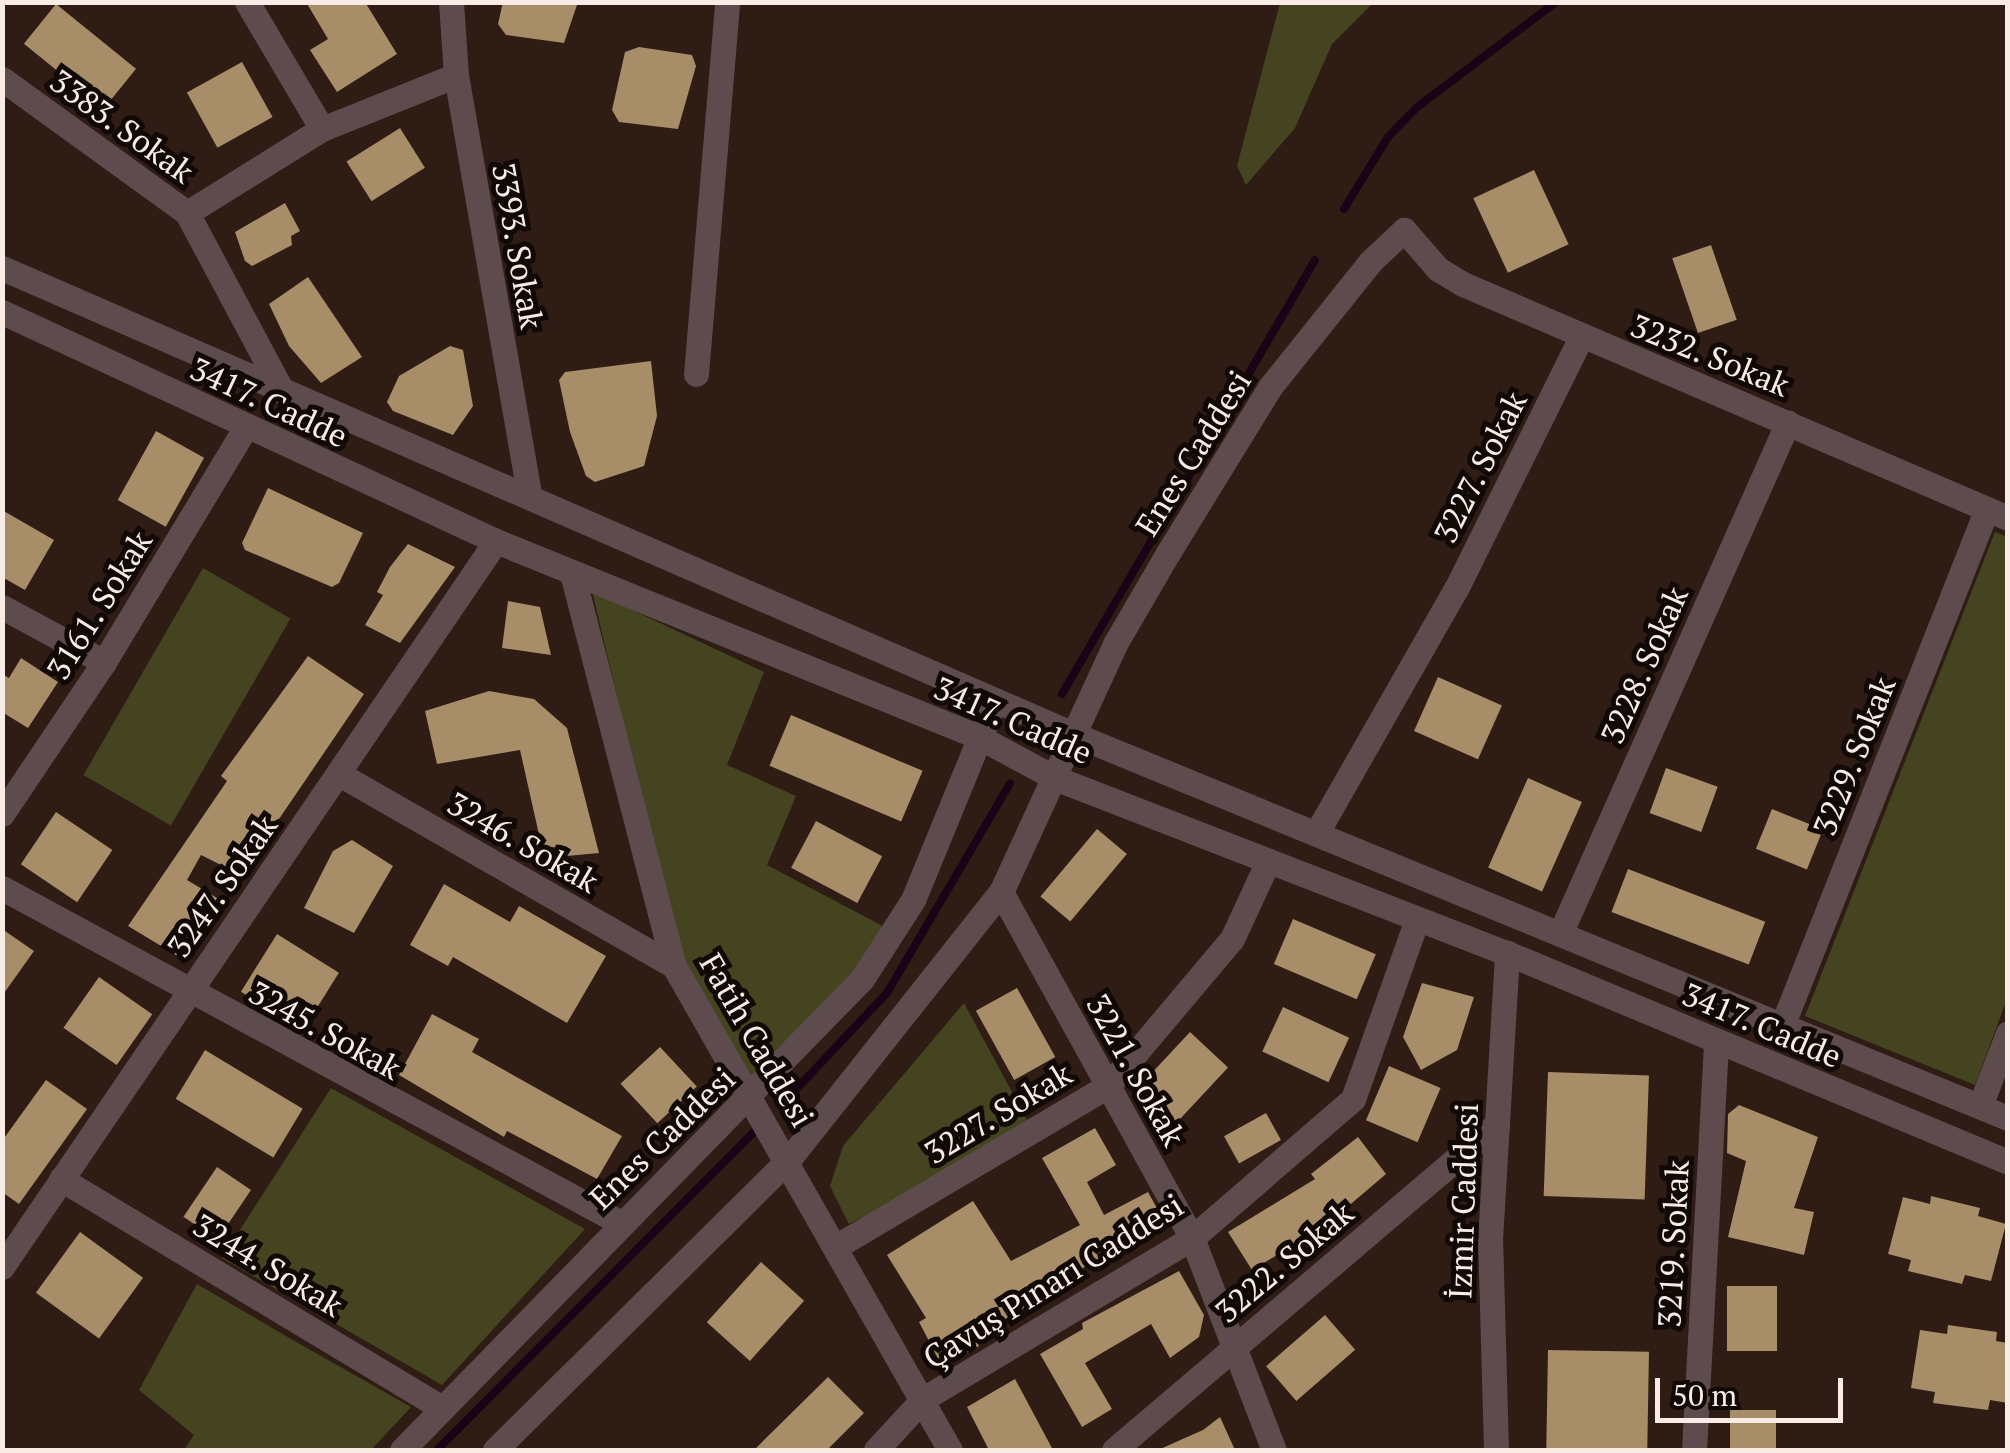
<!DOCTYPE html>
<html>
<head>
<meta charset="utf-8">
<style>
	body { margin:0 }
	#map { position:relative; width:2010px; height:1453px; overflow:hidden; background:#2f1c14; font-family:"PT Serif",serif }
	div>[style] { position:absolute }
	.green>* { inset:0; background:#444520; transform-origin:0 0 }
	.stream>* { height:8px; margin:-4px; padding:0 4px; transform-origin:4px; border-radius:4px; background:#1b0216 }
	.building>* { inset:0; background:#a78d68; transform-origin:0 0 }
	.minor>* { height:25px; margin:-12.5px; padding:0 12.5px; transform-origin:12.5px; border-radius:12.5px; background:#5e4b4d }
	span { translate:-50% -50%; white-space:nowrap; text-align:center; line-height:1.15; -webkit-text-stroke:10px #110906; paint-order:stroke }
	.street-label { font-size:32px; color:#f9ebe6 }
	.frame { position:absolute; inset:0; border:5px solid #f9ebe6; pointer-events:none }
	.scale { position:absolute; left:1655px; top:1378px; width:188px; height:45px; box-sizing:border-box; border:5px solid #f9ebe6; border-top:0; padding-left:12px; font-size:30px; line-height:35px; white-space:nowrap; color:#f9ebe6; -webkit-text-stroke:8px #110906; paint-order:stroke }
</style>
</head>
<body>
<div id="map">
	<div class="green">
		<i style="clip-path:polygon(1280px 3px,1373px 3px,1332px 44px,1295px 128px,1246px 185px,1237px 166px)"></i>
		<i style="clip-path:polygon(1995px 532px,2007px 537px,2007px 999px,1975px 1085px,1805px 1016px)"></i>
		<i style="left:203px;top:568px;width:101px;height:239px;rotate:30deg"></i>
		<i style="clip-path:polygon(592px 591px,764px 672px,727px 765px,796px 796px,767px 865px,894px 932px,754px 1086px,680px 960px)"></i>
		<i style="clip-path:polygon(964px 1003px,1033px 1131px,849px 1224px,830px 1186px,843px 1146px)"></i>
		<i style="clip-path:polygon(331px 1088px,585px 1229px,442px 1385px,222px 1258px)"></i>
		<i style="clip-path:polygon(197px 1284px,291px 1339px,411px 1407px,371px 1450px,184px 1450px,194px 1435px,139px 1390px)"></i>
	</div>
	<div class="stream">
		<i style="left:1344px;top:209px;width:84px;rotate:-58.6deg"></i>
		<i style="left:1388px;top:137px;width:40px;rotate:-46deg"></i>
		<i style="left:1416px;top:108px;width:176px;rotate:-37.1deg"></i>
		<i style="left:1062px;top:694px;width:502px;rotate:-59.76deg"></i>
		<i style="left:786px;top:1100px;width:147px;rotate:-46.7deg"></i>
		<i style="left:887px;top:993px;width:243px;rotate:-59.6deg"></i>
		<i style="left:437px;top:1450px;width:450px;rotate:-45.1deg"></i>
	</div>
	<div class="building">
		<i style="clip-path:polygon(306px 2px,365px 2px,397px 54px,337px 92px,310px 50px,328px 39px)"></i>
		<i style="clip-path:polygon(503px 2px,578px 2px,564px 43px,506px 35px,498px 24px)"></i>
		<i style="left:56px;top:4px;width:103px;height:51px;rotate:39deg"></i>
		<i style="clip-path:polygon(639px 47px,692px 55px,696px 66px,678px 129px,619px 122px,612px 110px,625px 52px)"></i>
		<i style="left:242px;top:62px;width:63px;height:63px;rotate:61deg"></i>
		<i style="left:400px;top:128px;width:47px;height:63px;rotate:58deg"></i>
		<i style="left:1534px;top:170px;width:82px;height:67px;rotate:65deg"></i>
		<i style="clip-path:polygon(285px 203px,300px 231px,291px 236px,292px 245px,252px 266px,245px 261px,235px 232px)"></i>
		<i style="left:1711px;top:245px;width:79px;height:41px;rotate:71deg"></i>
		<i style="clip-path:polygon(308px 277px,362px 357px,321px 383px,289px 346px,269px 304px)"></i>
		<i style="clip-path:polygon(450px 346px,463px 350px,473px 406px,453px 435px,393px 411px,387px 402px,399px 376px)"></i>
		<i style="clip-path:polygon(651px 361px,657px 416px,644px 466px,595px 482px,586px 476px,570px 432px,559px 380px,565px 372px)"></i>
		<i style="left:156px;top:431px;width:55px;height:79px;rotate:29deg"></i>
		<i style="clip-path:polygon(268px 488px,363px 533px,339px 583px,332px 587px,245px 550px,242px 543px)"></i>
		<i style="clip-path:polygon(2px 510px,54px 540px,25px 590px,2px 577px)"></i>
		<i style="clip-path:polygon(408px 544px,455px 567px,400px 643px,365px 625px,383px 595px,377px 592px,390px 567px)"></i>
		<i style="clip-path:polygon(508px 601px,540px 607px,551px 655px,502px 648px)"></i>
		<i style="clip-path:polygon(308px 656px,364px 694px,241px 875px,201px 855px,187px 880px,222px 901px,186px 961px,128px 926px,227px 781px,221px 776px)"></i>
		<i style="clip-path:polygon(21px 658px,58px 682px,28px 728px,2px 712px,2px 674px,9px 678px)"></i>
		<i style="left:1438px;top:677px;width:70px;height:59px;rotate:24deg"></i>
		<i style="clip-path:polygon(489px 691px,534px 699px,567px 728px,599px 853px,556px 857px,554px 847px,542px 848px,520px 750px,437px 764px,425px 711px)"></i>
		<i style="left:791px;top:715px;width:143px;height:55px;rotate:23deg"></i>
		<i style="left:1666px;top:768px;width:55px;height:48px;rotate:20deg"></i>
		<i style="left:1528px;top:778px;width:59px;height:98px;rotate:24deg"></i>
		<i style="left:1772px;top:809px;width:55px;height:43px;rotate:22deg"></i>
		<i style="left:56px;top:812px;width:68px;height:63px;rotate:34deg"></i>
		<i style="left:816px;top:821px;width:75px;height:53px;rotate:28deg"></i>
		<i style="left:1097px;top:829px;width:39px;height:88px;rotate:40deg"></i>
		<i style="clip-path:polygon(352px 840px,393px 866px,354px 933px,304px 908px,333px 851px)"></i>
		<i style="left:1628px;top:869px;width:147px;height:46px;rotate:21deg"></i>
		<i style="clip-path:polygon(444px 884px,510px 922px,519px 906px,606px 956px,567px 1023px,453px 957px,448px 966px,410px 945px)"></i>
		<i style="left:1293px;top:919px;width:90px;height:49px;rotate:23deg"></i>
		<i style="clip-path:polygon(2px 929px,34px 951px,2px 996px)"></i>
		<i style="left:277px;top:934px;width:73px;height:68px;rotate:32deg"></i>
		<i style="left:99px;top:977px;width:65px;height:62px;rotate:35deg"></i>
		<i style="clip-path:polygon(1422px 983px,1474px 997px,1457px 1050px,1421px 1070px,1403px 1037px)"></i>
		<i style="left:1017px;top:988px;width:79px;height:47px;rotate:61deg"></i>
		<i style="left:1283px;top:1007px;width:73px;height:49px;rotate:25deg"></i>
		<i style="clip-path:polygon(432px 1014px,479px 1039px,472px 1052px,622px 1136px,597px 1179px,507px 1131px,504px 1137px,399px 1075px)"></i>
		<i style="left:1190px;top:1032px;width:52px;height:82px;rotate:43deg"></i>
		<i style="left:660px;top:1047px;width:54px;height:54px;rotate:47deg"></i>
		<i style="left:205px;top:1050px;width:114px;height:57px;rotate:31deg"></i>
		<i style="left:1389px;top:1066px;width:56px;height:59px;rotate:23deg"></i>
		<i style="left:1548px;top:1072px;width:101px;height:124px;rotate:2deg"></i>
		<i style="clip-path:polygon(46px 1080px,87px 1109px,19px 1204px,2px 1192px,2px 1141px)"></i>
		<i style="clip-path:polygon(1739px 1105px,1818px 1137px,1794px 1208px,1814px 1212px,1804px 1255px,1728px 1237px,1746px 1161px,1727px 1153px,1728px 1114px)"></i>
		<i style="left:1266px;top:1113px;width:31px;height:48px;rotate:61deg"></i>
		<i style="clip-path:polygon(1095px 1128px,1116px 1165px,1087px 1182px,1104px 1215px,1148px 1192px,1165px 1223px,1070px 1275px,1072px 1281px,974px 1337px,979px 1346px,942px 1366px,919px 1322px,926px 1318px,887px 1255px,973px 1201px,1011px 1261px,1080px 1225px,1042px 1158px)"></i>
		<i style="clip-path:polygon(1358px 1137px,1386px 1174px,1325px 1226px,1252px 1270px,1228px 1232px,1315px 1179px,1311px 1174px)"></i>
		<i style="left:217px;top:1167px;width:41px;height:60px;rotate:34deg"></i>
		<i style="clip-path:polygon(1931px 1196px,1980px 1208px,1978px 1216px,2006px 1224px,1991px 1281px,1965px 1275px,1962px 1284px,1908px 1271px,1911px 1260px,1888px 1254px,1903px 1197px,1930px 1204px)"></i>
		<i style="left:80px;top:1232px;width:78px;height:75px;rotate:36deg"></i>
		<i style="left:761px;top:1262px;width:58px;height:81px;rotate:42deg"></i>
		<i style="clip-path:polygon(1179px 1271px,1204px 1315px,1199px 1337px,1170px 1358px,1151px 1324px,1085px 1363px,1112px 1409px,1082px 1427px,1040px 1354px,1083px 1329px,1082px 1323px)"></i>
		<i style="left:1727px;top:1286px;width:50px;height:65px"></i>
		<i style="left:1325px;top:1315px;width:46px;height:78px;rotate:49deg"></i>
		<i style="clip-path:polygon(1948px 1325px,1997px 1332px,1996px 1341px,2008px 1343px,2008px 1403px,1990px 1400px,1988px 1410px,1933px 1403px,1935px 1392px,1911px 1388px,1920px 1330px,1947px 1334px)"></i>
		<i style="left:1548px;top:1350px;width:101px;height:100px;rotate:1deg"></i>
		<i style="clip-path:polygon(828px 1377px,864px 1413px,827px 1450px,754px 1450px)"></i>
		<i style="clip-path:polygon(1015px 1379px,1053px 1450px,989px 1450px,967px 1407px)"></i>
		<i style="left:1776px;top:1410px;width:40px;height:46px;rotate:90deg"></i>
		<i style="clip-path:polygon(1220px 1417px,1235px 1450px,1158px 1450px,1203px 1430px)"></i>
	</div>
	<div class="minor">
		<i style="left:247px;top:2px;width:147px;rotate:59.4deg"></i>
		<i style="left:451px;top:2px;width:73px;rotate:86.1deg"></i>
		<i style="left:456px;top:75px;width:429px;rotate:80.1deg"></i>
		<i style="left:2px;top:79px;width:228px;rotate:35.9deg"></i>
		<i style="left:187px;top:213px;width:202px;rotate:61.9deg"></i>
		<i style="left:187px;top:213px;width:159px;rotate:-31.9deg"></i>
		<i style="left:322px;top:129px;width:144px;rotate:-21.9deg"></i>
		<i style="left:2px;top:268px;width:1168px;rotate:23.51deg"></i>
		<i style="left:1073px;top:734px;width:1011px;rotate:22.33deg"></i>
		<i style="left:2px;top:312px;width:544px;rotate:24.87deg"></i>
		<i style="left:496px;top:541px;width:521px;rotate:22.09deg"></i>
		<i style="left:979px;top:737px;width:86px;rotate:28.3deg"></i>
		<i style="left:1055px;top:778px;width:485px;rotate:21.2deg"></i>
		<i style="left:1507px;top:953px;width:543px;rotate:22.64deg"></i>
		<i style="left:696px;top:374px;width:373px;rotate:-85.2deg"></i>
		<i style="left:572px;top:573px;width:406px;rotate:75.5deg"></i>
		<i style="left:674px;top:966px;width:557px;rotate:60.31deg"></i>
		<i style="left:2px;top:607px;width:116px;rotate:28.3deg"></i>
		<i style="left:339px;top:774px;width:386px;rotate:29.8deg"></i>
		<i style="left:2px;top:814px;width:183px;rotate:-56.1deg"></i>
		<i style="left:104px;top:662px;width:273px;rotate:-58.9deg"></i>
		<i style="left:1316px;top:834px;width:282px;rotate:-60.3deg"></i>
		<i style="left:1456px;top:589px;width:281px;rotate:-63.6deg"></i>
		<i style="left:2px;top:888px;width:704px;rotate:28.42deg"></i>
		<i style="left:1001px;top:892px;width:395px;rotate:61.1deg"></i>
		<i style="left:1192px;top:1238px;width:227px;rotate:68.9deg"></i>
		<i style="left:1560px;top:934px;width:560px;rotate:-66deg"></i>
		<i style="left:1782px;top:1026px;width:554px;rotate:-68.39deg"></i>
		<i style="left:1980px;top:1106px;width:78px;rotate:-69deg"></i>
		<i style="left:61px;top:1179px;width:445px;rotate:31deg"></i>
		<i style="left:837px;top:1246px;width:315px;rotate:-30.6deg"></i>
		<i style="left:1108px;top:1086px;width:192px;rotate:-49.9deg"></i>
		<i style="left:1232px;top:939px;width:86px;rotate:-65.2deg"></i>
		<i style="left:2px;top:1267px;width:878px;rotate:-55.77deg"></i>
		<i style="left:402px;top:1450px;width:658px;rotate:-45.68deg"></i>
		<i style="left:862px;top:979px;width:94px;rotate:-57.2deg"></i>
		<i style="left:913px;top:900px;width:216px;rotate:-67.7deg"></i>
		<i style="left:495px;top:1450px;width:414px;rotate:-44.7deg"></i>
		<i style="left:789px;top:1159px;width:341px;rotate:-51.6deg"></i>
		<i style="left:1001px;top:892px;width:273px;rotate:-65.3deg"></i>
		<i style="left:1115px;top:644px;width:105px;rotate:-59.8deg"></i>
		<i style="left:1168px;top:553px;width:195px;rotate:-58.4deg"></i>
		<i style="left:1270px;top:387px;width:160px;rotate:-51.3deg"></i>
		<i style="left:1370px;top:262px;width:47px;rotate:-43.3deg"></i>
		<i style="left:1404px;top:230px;width:52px;rotate:48.9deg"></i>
		<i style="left:1438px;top:269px;width:29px;rotate:31deg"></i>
		<i style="left:1463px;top:284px;width:593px;rotate:23.24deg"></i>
		<i style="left:876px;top:1450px;width:69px;rotate:-47.3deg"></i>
		<i style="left:923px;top:1399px;width:313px;rotate:-30.9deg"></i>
		<i style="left:1192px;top:1238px;width:213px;rotate:-40.8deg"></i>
		<i style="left:1353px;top:1099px;width:188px;rotate:-70.4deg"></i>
		<i style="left:1114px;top:1450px;width:503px;rotate:-40.4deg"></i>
		<i style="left:1496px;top:1450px;width:210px;rotate:-91.6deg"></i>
		<i style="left:1490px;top:1240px;width:288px;rotate:-86.6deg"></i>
		<i style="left:1694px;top:1450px;width:410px;rotate:-86.9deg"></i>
	</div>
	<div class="street-label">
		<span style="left:122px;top:126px;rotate:36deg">3383. Sokak</span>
		<span style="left:518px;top:246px;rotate:80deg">3393. Sokak</span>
		<span style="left:1710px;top:355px;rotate:22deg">3232. Sokak</span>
		<span style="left:269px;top:402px;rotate:25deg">3417. Cadde</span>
		<span style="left:1193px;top:453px;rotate:-58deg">Enes Caddesi</span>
		<span style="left:1480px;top:467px;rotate:-63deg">3227. Sokak</span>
		<span style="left:99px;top:605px;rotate:-58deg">3161. Sokak</span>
		<span style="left:1644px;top:665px;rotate:-66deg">3228. Sokak</span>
		<span style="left:1013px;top:720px;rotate:24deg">3417. Cadde</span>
		<span style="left:1854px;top:756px;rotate:-68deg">3229. Sokak</span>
		<span style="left:523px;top:842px;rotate:30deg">3246. Sokak</span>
		<span style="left:222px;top:886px;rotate:-55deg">3247. Sokak</span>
		<span style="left:1762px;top:1025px;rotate:23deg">3417. Cadde</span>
		<span style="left:325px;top:1030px;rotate:29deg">3245. Sokak</span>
		<span style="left:757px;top:1040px;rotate:60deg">Fatih Caddesi</span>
		<span style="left:1136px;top:1070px;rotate:61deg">3221. Sokak</span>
		<span style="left:998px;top:1113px;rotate:-31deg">3227. Sokak</span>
		<span style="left:662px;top:1138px;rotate:-44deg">Enes Caddesi</span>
		<span style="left:1463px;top:1201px;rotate:-88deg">İzmir Caddesi</span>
		<span style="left:1673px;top:1244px;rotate:-87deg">3219. Sokak</span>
		<span style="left:1284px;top:1262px;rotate:-40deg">3222. Sokak</span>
		<span style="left:268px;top:1265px;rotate:31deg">3244. Sokak</span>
		<span style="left:1053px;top:1281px;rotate:-32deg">Çavuş Pınarı Caddesi</span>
	</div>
	<div class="frame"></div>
	<div class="scale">50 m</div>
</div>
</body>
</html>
